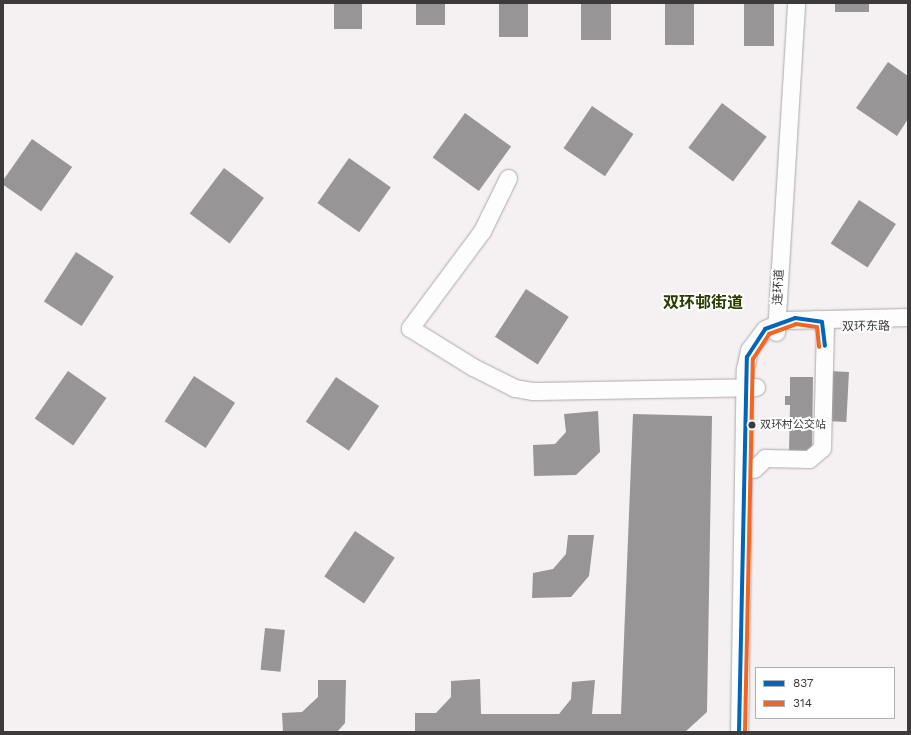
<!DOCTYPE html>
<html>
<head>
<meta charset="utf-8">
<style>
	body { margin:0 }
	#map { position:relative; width:911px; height:735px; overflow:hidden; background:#f5f1f3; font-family:"Work Sans","Noto Sans SC",sans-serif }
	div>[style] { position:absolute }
	.building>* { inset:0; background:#989597; transform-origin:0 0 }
	.roads { filter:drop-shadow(0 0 1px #aba9aa) drop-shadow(0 0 1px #aba9aa) }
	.minor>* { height:17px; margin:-8.5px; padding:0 8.5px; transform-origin:8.5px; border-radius:8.5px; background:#fefdfd }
	.bus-1>* { height:4px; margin:-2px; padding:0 2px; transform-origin:2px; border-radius:2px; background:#0065bd }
	.bus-2>* { height:4px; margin:-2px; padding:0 2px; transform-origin:2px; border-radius:2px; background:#f26522 }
	.dots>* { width:11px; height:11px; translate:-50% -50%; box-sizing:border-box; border:2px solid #fff; border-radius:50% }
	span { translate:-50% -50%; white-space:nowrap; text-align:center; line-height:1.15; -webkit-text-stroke:4px #fff; paint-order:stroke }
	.bus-label { font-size:11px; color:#3c3a3b }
	.left { translate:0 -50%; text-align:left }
	.street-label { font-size:12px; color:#3c3a3b }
	.district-label { font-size:16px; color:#2a3c04; font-weight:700 }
	.frame { position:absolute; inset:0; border:4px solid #3c3a3b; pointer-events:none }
	.legend { position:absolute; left:755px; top:667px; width:140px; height:52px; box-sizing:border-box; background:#fff; border:1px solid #b1b0b1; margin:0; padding:5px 7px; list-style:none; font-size:12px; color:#3c3a3b }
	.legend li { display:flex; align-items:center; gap:8px; height:20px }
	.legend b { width:20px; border:1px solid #b1b0b1 }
</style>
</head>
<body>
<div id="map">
	<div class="building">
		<i style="left:334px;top:3px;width:28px;height:26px"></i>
		<i style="left:416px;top:3px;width:29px;height:22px"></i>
		<i style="left:499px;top:3px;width:29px;height:34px"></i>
		<i style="left:581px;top:3px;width:30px;height:37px"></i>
		<i style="left:665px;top:3px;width:29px;height:42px"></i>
		<i style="left:744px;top:3px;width:30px;height:43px"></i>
		<i style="left:835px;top:3px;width:34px;height:9px"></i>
		<i style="clip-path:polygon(888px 62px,908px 76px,908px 119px,897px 136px,856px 108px)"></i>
		<i style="left:722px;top:103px;width:56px;height:56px;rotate:37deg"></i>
		<i style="left:592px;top:106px;width:50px;height:51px;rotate:34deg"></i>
		<i style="left:465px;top:113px;width:57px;height:55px;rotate:36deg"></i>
		<i style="left:32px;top:139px;width:49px;height:54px;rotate:35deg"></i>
		<i style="left:349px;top:158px;width:51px;height:55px;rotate:35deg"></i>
		<i style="left:224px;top:168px;width:50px;height:57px;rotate:37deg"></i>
		<i style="left:859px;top:200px;width:44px;height:52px;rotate:33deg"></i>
		<i style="left:76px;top:252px;width:45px;height:59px;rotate:33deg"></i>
		<i style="left:526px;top:289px;width:51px;height:57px;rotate:33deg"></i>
		<i style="left:68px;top:371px;width:47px;height:58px;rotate:35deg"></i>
		<i style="left:829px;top:371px;width:20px;height:50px;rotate:3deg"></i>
		<i style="left:194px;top:376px;width:49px;height:54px;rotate:33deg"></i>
		<i style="left:336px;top:377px;width:52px;height:54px;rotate:34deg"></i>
		<i style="clip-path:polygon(790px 377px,813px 377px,812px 452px,789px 452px,790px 405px,785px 405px,785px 396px,790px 396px)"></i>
		<i style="clip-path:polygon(598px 411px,600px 452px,576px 475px,534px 476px,533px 445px,555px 444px,566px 432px,564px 414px)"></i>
		<i style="clip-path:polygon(633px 414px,712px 416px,707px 712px,685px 732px,415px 732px,415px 713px,436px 713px,451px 697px,451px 681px,480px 679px,481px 714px,559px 714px,571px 699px,572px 682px,595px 680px,592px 714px,621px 714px)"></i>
		<i style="left:355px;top:531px;width:48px;height:55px;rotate:34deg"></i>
		<i style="clip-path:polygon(568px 535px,594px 535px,589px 576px,571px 597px,532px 598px,533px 573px,553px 569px,566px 554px)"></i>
		<i style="left:265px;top:628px;width:20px;height:42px;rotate:6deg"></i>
		<i style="clip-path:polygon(318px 680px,346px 680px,345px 723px,337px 732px,283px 732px,282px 713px,302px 712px,318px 697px)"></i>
	</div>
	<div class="roads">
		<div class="minor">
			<i style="left:508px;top:178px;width:59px;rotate:116.1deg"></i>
			<i style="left:482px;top:231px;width:121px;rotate:126.6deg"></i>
			<i style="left:410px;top:328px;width:74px;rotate:31.8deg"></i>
			<i style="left:473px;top:367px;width:47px;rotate:26.6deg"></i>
			<i style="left:515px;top:388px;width:17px;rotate:10deg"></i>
			<i style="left:532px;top:391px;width:224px;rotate:-1deg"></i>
			<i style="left:776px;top:332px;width:330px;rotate:-86.5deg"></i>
			<i style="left:754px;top:469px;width:16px;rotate:-45deg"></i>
			<i style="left:765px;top:458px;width:44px;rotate:1.3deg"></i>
			<i style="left:809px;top:459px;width:17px;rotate:-40deg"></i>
			<i style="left:822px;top:448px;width:121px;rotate:-88.6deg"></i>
			<i style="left:825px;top:327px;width:12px;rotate:-138deg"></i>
			<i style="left:739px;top:732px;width:363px;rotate:-89.1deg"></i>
			<i style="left:745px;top:369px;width:19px;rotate:-78deg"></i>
			<i style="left:749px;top:350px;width:26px;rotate:-53deg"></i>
			<i style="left:765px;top:329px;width:22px;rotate:-24deg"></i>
			<i style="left:785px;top:320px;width:123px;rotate:-1.4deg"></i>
		</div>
	</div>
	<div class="bus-1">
		<i style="left:739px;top:732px;width:375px;rotate:-88.8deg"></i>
		<i style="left:747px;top:357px;width:33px;rotate:-57deg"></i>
		<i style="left:765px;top:329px;width:32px;rotate:-20deg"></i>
		<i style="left:795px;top:318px;width:27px;rotate:8deg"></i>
		<i style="left:822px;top:322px;width:24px;rotate:83deg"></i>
	</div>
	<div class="bus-2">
		<i style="left:745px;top:732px;width:373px;rotate:-88.8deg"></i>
		<i style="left:753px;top:359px;width:30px;rotate:-57deg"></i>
		<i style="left:769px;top:334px;width:29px;rotate:-20deg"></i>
		<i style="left:796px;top:324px;width:21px;rotate:8deg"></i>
		<i style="left:817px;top:327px;width:20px;rotate:84deg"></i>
	</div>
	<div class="dots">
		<i style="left:752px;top:425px;background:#3c3a3b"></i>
	</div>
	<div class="bus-label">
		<span class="left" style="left:760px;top:425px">双环村公交站</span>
	</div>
	<div class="street-label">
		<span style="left:779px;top:287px;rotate:-87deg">连环道</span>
		<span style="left:866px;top:327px;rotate:-1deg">双环东路</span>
	</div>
	<div class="district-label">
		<span style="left:703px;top:303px">双环邨街道</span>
	</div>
	<div class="frame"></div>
	<ul class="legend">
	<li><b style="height:5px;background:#0065bd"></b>837</li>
	<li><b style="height:5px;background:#f26522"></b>314</li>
	</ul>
</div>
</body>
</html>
